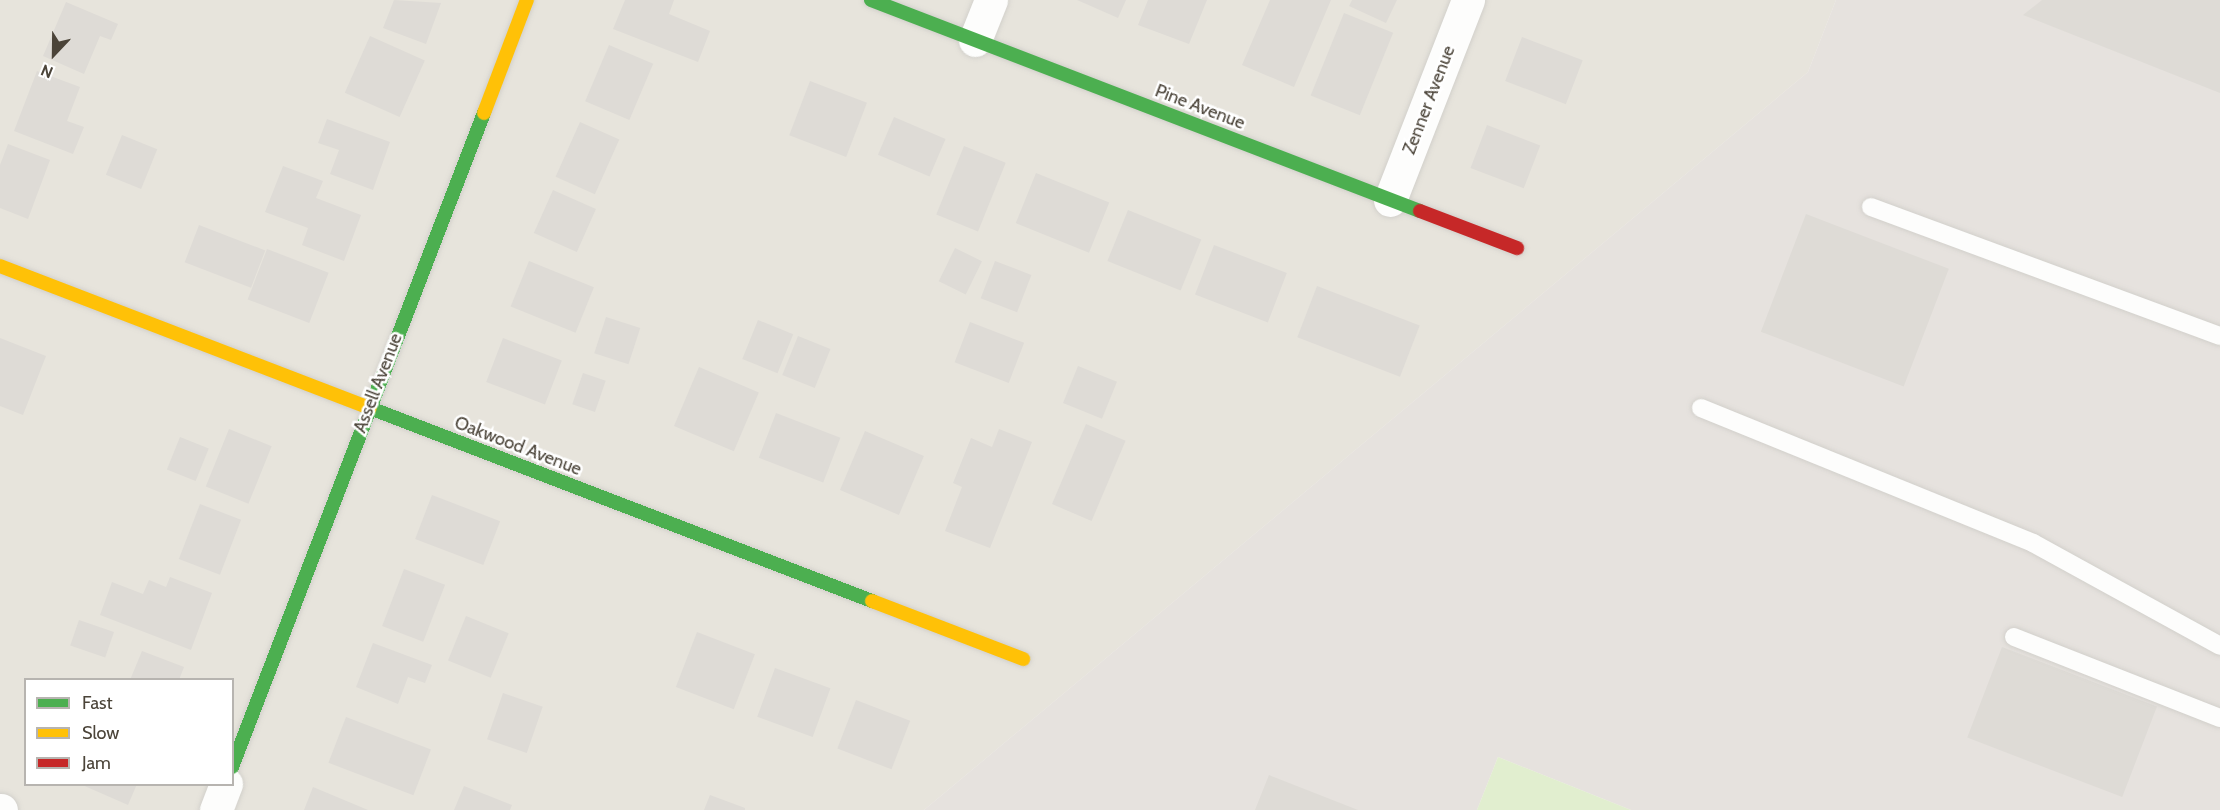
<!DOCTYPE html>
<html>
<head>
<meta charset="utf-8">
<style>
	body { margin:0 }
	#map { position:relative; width:2220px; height:810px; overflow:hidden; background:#f4f2ee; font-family:Cabin,sans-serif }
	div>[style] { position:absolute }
	.residential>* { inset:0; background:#e7e4dc }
	.industrial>* { inset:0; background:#e6e2de }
	.green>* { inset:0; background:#e1eecf }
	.building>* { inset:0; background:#dedbd6; transform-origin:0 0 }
	.roads { filter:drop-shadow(0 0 2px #d2d0cb) drop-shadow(0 0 2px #d2d0cb) }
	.lane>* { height:18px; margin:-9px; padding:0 9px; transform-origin:9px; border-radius:9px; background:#fdfdfc }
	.street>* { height:33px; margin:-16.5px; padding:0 16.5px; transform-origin:16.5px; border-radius:16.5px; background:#fdfdfc }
	.fast>* { height:14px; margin:-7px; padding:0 7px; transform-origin:7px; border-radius:7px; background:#4caf50 }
	.slow>* { height:14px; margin:-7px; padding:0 7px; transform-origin:7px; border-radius:7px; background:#ffc107 }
	.jam>* { height:14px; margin:-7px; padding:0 7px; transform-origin:7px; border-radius:7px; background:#c62828 }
	span { translate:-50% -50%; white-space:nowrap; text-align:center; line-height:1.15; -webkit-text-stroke:5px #fff; paint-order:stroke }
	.street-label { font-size:18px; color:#4b4439 }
	.legend { position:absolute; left:24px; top:678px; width:210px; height:108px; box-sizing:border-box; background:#fff; border:2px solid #b7b4b0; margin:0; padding:8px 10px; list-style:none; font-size:18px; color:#4b4439 }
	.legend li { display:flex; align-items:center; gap:12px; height:30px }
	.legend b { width:30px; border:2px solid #b7b4b0 }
	.north { position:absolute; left:24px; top:24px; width:60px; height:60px; -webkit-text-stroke:4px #fff; paint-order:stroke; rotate:202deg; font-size:16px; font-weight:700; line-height:24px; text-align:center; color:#4b4439 }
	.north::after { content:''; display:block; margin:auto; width:21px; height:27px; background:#4b4439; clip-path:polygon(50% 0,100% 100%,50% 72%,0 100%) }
</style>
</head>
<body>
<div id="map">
	<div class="residential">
		<i style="clip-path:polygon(evenodd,0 0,1836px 0,1808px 72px,924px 810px,0 810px,0 0,26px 680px,232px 680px,232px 784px,26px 784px,26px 680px)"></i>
	</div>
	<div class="industrial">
		<i style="clip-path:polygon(1836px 0,2220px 0,2220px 810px,1631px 810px,1498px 757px,1477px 810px,924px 810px,1808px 72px)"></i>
	</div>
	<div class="green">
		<i style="clip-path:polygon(1498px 757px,1631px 810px,1477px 810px)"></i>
	</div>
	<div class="building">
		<i style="clip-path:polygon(394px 0,441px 3px,426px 44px,383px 28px)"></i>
		<i style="clip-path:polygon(625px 0,674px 0,669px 14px,710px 31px,698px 62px,613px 29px)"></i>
		<i style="clip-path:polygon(1077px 0,1126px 0,1118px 18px)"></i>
		<i style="clip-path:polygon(1148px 0,1207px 0,1189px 44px,1138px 25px)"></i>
		<i style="clip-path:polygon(1270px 0,1331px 0,1294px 87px,1242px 65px)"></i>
		<i style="clip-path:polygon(1352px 0,1397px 0,1386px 23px,1349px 6px)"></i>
		<i style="clip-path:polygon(2042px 0,2220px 0,2220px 93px,2023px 15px)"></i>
		<i style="clip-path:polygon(66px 2px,118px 24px,111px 40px,100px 36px,84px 74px,43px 56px)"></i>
		<i style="left:1344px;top:13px;width:53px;height:89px;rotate:22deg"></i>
		<i style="left:370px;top:36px;width:60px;height:62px;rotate:24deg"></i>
		<i style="left:1522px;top:37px;width:65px;height:47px;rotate:21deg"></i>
		<i style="left:609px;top:45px;width:48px;height:61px;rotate:23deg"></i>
		<i style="clip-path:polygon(37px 71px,80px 87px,67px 121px,84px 127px,73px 154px,14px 131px)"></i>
		<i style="left:810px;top:81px;width:61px;height:58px;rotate:21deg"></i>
		<i style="left:894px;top:117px;width:56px;height:41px;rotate:23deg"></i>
		<i style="clip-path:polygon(327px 119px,390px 142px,373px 190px,330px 174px,339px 150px,318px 143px)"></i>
		<i style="left:580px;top:122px;width:43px;height:60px;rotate:24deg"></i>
		<i style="left:1487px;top:125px;width:57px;height:46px;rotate:21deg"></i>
		<i style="left:122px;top:135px;width:38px;height:43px;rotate:22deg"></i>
		<i style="clip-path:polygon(8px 144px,50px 160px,28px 219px,0 208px,0 165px)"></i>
		<i style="left:964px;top:146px;width:45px;height:74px;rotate:22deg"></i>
		<i style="clip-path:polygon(283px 166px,323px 181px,316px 198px,361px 215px,344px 261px,302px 245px,308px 228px,265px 212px)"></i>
		<i style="left:1036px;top:173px;width:79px;height:54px;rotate:22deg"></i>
		<i style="left:553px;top:190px;width:47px;height:47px;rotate:24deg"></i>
		<i style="left:1128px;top:210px;width:79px;height:55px;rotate:22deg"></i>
		<i style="left:1806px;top:214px;width:153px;height:126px;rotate:21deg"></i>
		<i style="left:199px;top:225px;width:71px;height:40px;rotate:21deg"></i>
		<i style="left:1214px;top:245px;width:78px;height:53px;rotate:21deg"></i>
		<i style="left:955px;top:248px;width:30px;height:37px;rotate:26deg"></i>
		<i style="left:267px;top:249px;width:66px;height:54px;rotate:21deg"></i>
		<i style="left:529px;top:261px;width:70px;height:49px;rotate:22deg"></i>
		<i style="left:995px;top:261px;width:39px;height:40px;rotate:21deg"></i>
		<i style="left:1317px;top:286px;width:110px;height:55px;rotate:21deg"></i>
		<i style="left:606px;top:317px;width:36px;height:38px;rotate:18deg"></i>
		<i style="left:758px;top:320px;width:38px;height:42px;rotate:22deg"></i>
		<i style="left:970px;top:322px;width:58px;height:43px;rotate:21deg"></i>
		<i style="left:798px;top:336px;width:35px;height:42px;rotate:22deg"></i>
		<i style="clip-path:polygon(0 338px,46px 356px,23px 415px,0 406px)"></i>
		<i style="left:503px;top:338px;width:63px;height:47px;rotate:21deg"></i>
		<i style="left:1078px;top:366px;width:42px;height:40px;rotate:22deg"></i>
		<i style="left:699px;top:367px;width:65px;height:64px;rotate:23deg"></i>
		<i style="left:583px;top:373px;width:24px;height:33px;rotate:19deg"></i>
		<i style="left:776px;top:413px;width:69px;height:48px;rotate:21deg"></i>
		<i style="left:1086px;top:424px;width:43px;height:87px;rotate:23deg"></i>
		<i style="left:229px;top:429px;width:46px;height:62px;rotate:22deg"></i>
		<i style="clip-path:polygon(999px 429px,1032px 442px,990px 548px,945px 531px,962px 487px,953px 483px,971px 438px,992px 447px)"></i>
		<i style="left:865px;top:431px;width:64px;height:64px;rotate:23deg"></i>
		<i style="left:180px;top:437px;width:31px;height:35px;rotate:22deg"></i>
		<i style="left:432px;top:495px;width:73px;height:47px;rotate:21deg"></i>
		<i style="left:200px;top:504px;width:44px;height:59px;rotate:21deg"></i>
		<i style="left:404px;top:569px;width:44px;height:61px;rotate:21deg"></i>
		<i style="clip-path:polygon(170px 577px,212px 593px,191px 650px,100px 615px,112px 582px,143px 594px,149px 580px,166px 587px)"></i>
		<i style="left:466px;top:616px;width:46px;height:48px;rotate:22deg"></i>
		<i style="left:79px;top:620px;width:37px;height:27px;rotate:19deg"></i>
		<i style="left:697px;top:632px;width:62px;height:59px;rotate:21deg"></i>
		<i style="clip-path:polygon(373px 643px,432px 665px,425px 683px,408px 677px,398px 704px,356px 687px)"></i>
		<i style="left:2002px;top:647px;width:166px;height:97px;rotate:21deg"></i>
		<i style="clip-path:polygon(142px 651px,184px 667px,179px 680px,130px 680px)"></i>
		<i style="left:775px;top:668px;width:59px;height:52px;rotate:20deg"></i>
		<i style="left:503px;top:693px;width:42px;height:49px;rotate:19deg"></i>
		<i style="left:856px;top:700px;width:58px;height:52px;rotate:21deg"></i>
		<i style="left:346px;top:717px;width:91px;height:49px;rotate:21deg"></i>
		<i style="clip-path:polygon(1269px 775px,1358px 810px,1255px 810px)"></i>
		<i style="clip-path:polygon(80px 784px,137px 784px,128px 805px)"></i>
		<i style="clip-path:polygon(464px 786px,512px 805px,510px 810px,454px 810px)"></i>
		<i style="clip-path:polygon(313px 787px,368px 810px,304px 810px)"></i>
		<i style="clip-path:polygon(710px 795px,745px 808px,745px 810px,704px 810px)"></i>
	</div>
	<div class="roads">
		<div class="lane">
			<i style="left:1871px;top:207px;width:372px;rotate:20.3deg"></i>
			<i style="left:1701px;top:408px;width:358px;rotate:22.1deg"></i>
			<i style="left:2033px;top:543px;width:213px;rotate:28.8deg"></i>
			<i style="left:2014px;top:637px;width:221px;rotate:21.5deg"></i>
		</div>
		<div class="street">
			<i style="left:975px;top:40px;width:43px;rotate:-68.2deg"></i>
			<i style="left:1390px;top:200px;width:215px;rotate:-68.7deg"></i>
			<i style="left:0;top:810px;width:1px"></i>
			<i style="left:216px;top:810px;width:28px;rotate:-69deg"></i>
		</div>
		<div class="fast">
			<i style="left:871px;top:0;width:588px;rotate:21.02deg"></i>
			<i style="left:370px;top:408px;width:538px;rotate:21.03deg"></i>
			<i style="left:232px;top:767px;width:701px;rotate:-68.93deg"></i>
		</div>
		<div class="slow">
			<i style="left:484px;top:113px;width:121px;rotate:-69.2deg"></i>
			<i style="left:0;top:266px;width:396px;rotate:21deg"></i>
			<i style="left:872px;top:601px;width:162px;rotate:21deg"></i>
		</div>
		<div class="jam">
			<i style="left:1420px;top:211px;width:104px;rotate:20.9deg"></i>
		</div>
	</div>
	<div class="street-label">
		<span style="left:1429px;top:100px;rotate:-69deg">Zenner Avenue</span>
		<span style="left:1200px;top:107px;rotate:21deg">Pine Avenue</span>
		<span style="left:378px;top:383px;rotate:-69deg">Assell Avenue</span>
		<span style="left:518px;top:446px;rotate:21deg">Oakwood Avenue</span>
	</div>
	<ul class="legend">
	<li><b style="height:8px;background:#4caf50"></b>Fast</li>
	<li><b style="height:8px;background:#ffc107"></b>Slow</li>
	<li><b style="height:8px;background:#c62828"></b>Jam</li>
	</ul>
	<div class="north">N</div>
</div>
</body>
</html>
